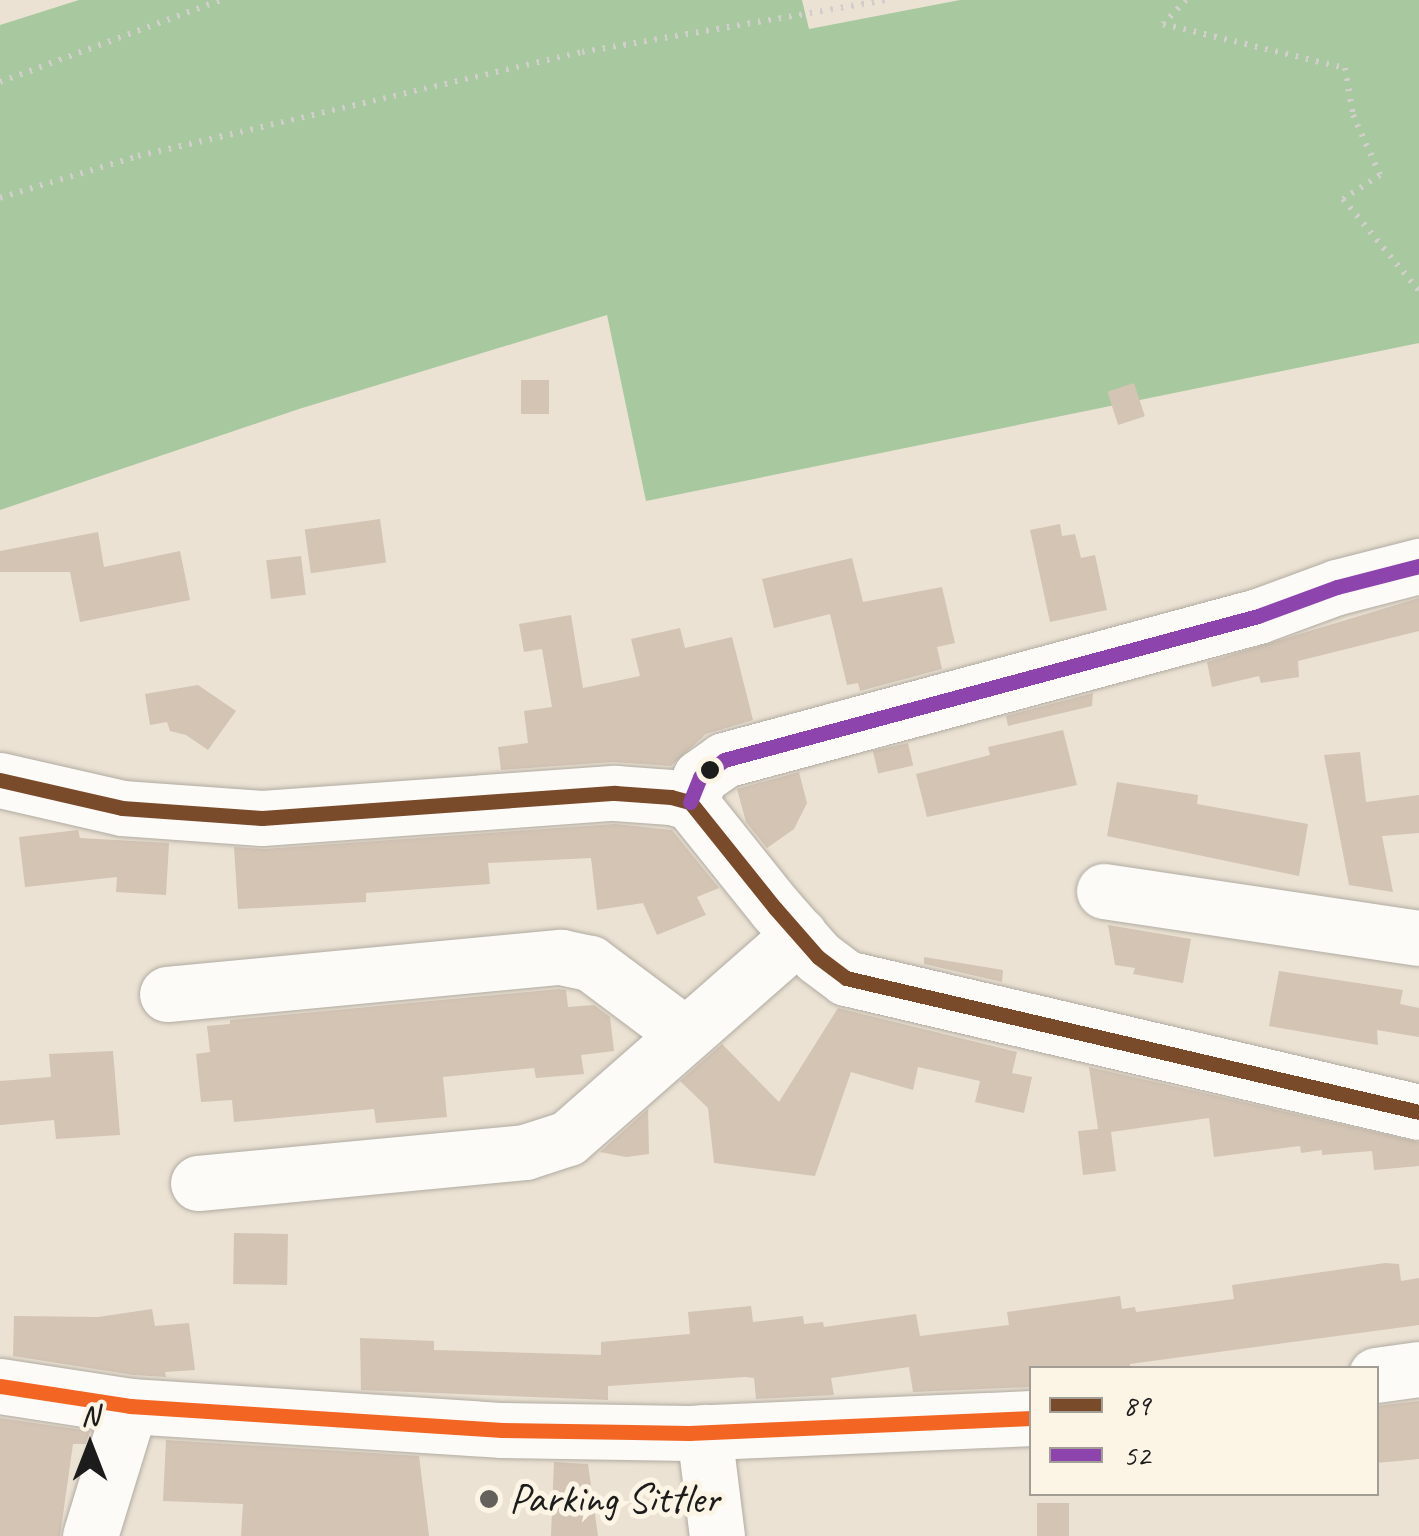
<!DOCTYPE html>
<html>
<head>
<meta charset="utf-8">
<style>
	body { margin:0 }
	#map { position:relative; width:1419px; height:1536px; overflow:hidden; background:#ebe2d3; font-family:Caveat,sans-serif }
	div>[style] { position:absolute }
	.forest>* { inset:0; background:#a8c89f }
	.building>* { inset:0; background:#d3c4b4; transform-origin:0 0 }
	.path>* { height:6px; margin-top:-3px; transform-origin:0; background:repeating-linear-gradient(90deg,#d1cecb 0 2.5px,transparent 0 10.5px) }
	.roads { filter:drop-shadow(0 0 2px #b1aba2) drop-shadow(0 0 2px #b1aba2) }
	.minor>* { height:55px; margin:-27.5px; padding:0 27.5px; transform-origin:27.5px; border-radius:27.5px; background:#fcfbf8 }
	.bus-1>* { height:15px; margin:-7.5px; padding:0 7.5px; transform-origin:7.5px; border-radius:7.5px; background:#7a4b2a }
	.bus-2>* { height:15px; margin:-7.5px; padding:0 7.5px; transform-origin:7.5px; border-radius:7.5px; background:#8e44ad }
	.bus-3>* { height:15px; margin:-7.5px; padding:0 7.5px; transform-origin:7.5px; border-radius:7.5px; background:#f26522 }
	.dots>* { width:28px; height:28px; translate:-50% -50%; box-sizing:border-box; border:5px solid #fcf5e5; border-radius:50% }
	span { translate:-50% -50%; white-space:nowrap; text-align:center; line-height:1.15; -webkit-text-stroke:10px #fcf5e5; paint-order:stroke }
	.poi-label { font-size:42px; color:#1c1c1c }
	.left { translate:0 -50%; text-align:left }
	.legend { position:absolute; left:1029px; top:1366px; width:350px; height:130px; box-sizing:border-box; background:#fcf5e5; border:2px solid #a29e95; margin:0; padding:12px 18px; list-style:none; font-size:30px; color:#1c1c1c }
	.legend li { display:flex; align-items:center; gap:20px; height:50px }
	.legend b { width:50px; border:2px solid #a29e95 }
	.north { position:absolute; left:40px; top:1396px; width:100px; height:100px; -webkit-text-stroke:8px #fcf5e5; paint-order:stroke; rotate:0deg; font-size:28px; font-weight:700; line-height:40px; text-align:center; color:#1c1c1c }
	.north::after { content:''; display:block; margin:auto; width:35px; height:45px; background:#1c1c1c; clip-path:polygon(50% 0,100% 100%,50% 72%,0 100%) }
</style>
</head>
<body>
<div id="map">
	<div class="forest">
		<i style="clip-path:polygon(79px 0,802px 0,809px 29px,960px 0,1419px 0,1419px 343px,646px 501px,607px 315px,299px 409px,0 510px,0 25px)"></i>
	</div>
	<div class="building">
		<i style="left:521px;top:380px;width:28px;height:34px"></i>
		<i style="left:1134px;top:383px;width:35px;height:28px;rotate:72deg"></i>
		<i style="left:380px;top:519px;width:44px;height:76px;rotate:82deg"></i>
		<i style="clip-path:polygon(1060px 524px,1062px 536px,1075px 534px,1081px 558px,1095px 555px,1107px 610px,1050px 622px,1030px 530px)"></i>
		<i style="clip-path:polygon(98px 532px,104px 567px,180px 551px,190px 600px,80px 622px,70px 572px,0 572px,0 551px)"></i>
		<i style="left:301px;top:556px;width:39px;height:35px;rotate:83deg"></i>
		<i style="clip-path:polygon(852px 558px,863px 602px,942px 587px,955px 643px,937px 647px,942px 669px,860px 691px,858px 683px,847px 685px,830px 614px,774px 628px,762px 579px)"></i>
		<i style="clip-path:polygon(1419px 598px,1419px 631px,1298px 661px,1299px 677px,1261px 683px,1259px 676px,1212px 687px,1207px 662px)"></i>
		<i style="clip-path:polygon(571px 615px,583px 688px,640px 676px,631px 639px,680px 628px,685px 648px,732px 637px,753px 720px,706px 734px,671px 766px,613px 762px,501px 770px,498px 747px,528px 743px,524px 711px,552px 707px,542px 649px,524px 652px,519px 624px)"></i>
		<i style="clip-path:polygon(198px 685px,236px 711px,208px 750px,186px 735px,170px 731px,167px 722px,150px 725px,145px 694px)"></i>
		<i style="clip-path:polygon(1093px 693px,1092px 706px,1008px 726px,1006px 716px)"></i>
		<i style="clip-path:polygon(1063px 730px,1077px 785px,927px 817px,916px 774px,990px 755px,988px 747px)"></i>
		<i style="left:908px;top:743px;width:23px;height:36px;rotate:77deg"></i>
		<i style="clip-path:polygon(1360px 752px,1366px 802px,1419px 795px,1419px 833px,1382px 836px,1393px 892px,1349px 885px,1324px 755px)"></i>
		<i style="clip-path:polygon(799px 772px,807px 803px,794px 829px,767px 848px,746px 822px,737px 789px)"></i>
		<i style="clip-path:polygon(1117px 782px,1198px 795px,1197px 804px,1308px 824px,1299px 876px,1107px 836px)"></i>
		<i style="clip-path:polygon(615px 824px,672px 830px,719px 888px,697px 897px,706px 915px,657px 935px,643px 903px,597px 910px,591px 858px,488px 863px,490px 884px,366px 893px,366px 902px,238px 909px,234px 847px,264px 849px)"></i>
		<i style="clip-path:polygon(78px 830px,80px 838px,169px 843px,166px 895px,116px 892px,117px 877px,25px 887px,19px 837px)"></i>
		<i style="clip-path:polygon(1108px 925px,1191px 939px,1183px 983px,1133px 974px,1135px 968px,1115px 965px)"></i>
		<i style="clip-path:polygon(924px 957px,1003px 970px,1002px 982px,924px 964px)"></i>
		<i style="clip-path:polygon(1279px 971px,1403px 990px,1400px 1004px,1419px 1008px,1419px 1037px,1377px 1030px,1378px 1045px,1269px 1026px)"></i>
		<i style="clip-path:polygon(559px 989px,566px 990px,568px 1007px,594px 1005px,610px 1017px,614px 1051px,581px 1055px,584px 1074px,536px 1078px,534px 1068px,443px 1077px,447px 1117px,376px 1123px,374px 1109px,234px 1122px,232px 1100px,201px 1102px,196px 1054px,210px 1052px,207px 1026px,230px 1024px,230px 1020px)"></i>
		<i style="clip-path:polygon(838px 1008px,1017px 1052px,1012px 1073px,1032px 1077px,1024px 1113px,975px 1102px,980px 1081px,918px 1067px,913px 1090px,851px 1072px,815px 1176px,714px 1163px,708px 1108px,680px 1081px,722px 1044px,779px 1102px)"></i>
		<i style="clip-path:polygon(113px 1051px,120px 1135px,56px 1139px,54px 1120px,0 1125px,0 1081px,51px 1077px,49px 1054px)"></i>
		<i style="clip-path:polygon(1089px 1067px,1419px 1142px,1419px 1166px,1374px 1170px,1372px 1151px,1322px 1155px,1322px 1150px,1301px 1153px,1300px 1146px,1214px 1157px,1209px 1118px,1111px 1132px,1116px 1171px,1083px 1175px,1078px 1131px,1098px 1129px)"></i>
		<i style="clip-path:polygon(648px 1109px,649px 1154px,626px 1157px,600px 1152px)"></i>
		<i style="left:234px;top:1233px;width:54px;height:51px;rotate:1deg"></i>
		<i style="clip-path:polygon(1385px 1263px,1399px 1264px,1401px 1281px,1419px 1278px,1419px 1325px,1130px 1364px,1130px 1368px,1032px 1368px,1032px 1387px,913px 1392px,909px 1367px,831px 1378px,834px 1395px,756px 1399px,754px 1378px,745px 1377px,608px 1386px,608px 1400px,361px 1390px,360px 1338px,434px 1341px,434px 1350px,601px 1355px,601px 1342px,690px 1334px,688px 1312px,751px 1306px,753px 1322px,803px 1316px,804px 1324px,823px 1322px,824px 1327px,916px 1314px,920px 1336px,1009px 1325px,1007px 1312px,1120px 1296px,1122px 1309px,1135px 1307px,1136px 1312px,1234px 1299px,1232px 1285px)"></i>
		<i style="clip-path:polygon(152px 1309px,155px 1326px,189px 1323px,195px 1370px,165px 1372px,166px 1377px,133px 1375px,13px 1356px,14px 1316px,98px 1317px)"></i>
		<i style="clip-path:polygon(1419px 1401px,1419px 1459px,1376px 1463px,1376px 1406px)"></i>
		<i style="clip-path:polygon(0 1418px,90px 1431px,86px 1444px,73px 1444px,60px 1536px,0 1536px)"></i>
		<i style="clip-path:polygon(166px 1440px,419px 1456px,429px 1536px,241px 1536px,243px 1504px,163px 1501px)"></i>
		<i style="clip-path:polygon(554px 1462px,588px 1464px,598px 1536px,551px 1536px)"></i>
		<i style="left:1037px;top:1503px;width:32px;height:33px"></i>
	</div>
	<div class="path">
		<i style="left:1186px;top:0;width:33px;rotate:134deg"></i>
		<i style="left:1163px;top:24px;width:187px;rotate:13.6deg"></i>
		<i style="left:1345px;top:68px;width:48px;rotate:80.3deg"></i>
		<i style="left:1353px;top:115px;width:66px;rotate:65.8deg"></i>
		<i style="left:1380px;top:175px;width:44px;rotate:147deg"></i>
		<i style="left:1343px;top:199px;width:119px;rotate:50.4deg"></i>
		<i style="left:0;top:82px;width:235px;rotate:-20.4deg"></i>
		<i style="left:0;top:198px;width:144px;rotate:-16.9deg"></i>
		<i style="left:138px;top:156px;width:456px;rotate:-13.2deg"></i>
		<i style="left:582px;top:52px;width:309px;rotate:-9.7deg"></i>
	</div>
	<div class="roads">
		<div class="minor">
			<i style="left:0;top:780px;width:125px;rotate:12.9deg"></i>
			<i style="left:122px;top:808px;width:140px;rotate:4.1deg"></i>
			<i style="left:262px;top:818px;width:354px;rotate:-4.1deg"></i>
			<i style="left:615px;top:793px;width:56px;rotate:4.1deg"></i>
			<i style="left:671px;top:797px;width:20px;rotate:15deg"></i>
			<i style="left:690px;top:802px;width:136px;rotate:51.3deg"></i>
			<i style="left:775px;top:908px;width:65px;rotate:48.7deg"></i>
			<i style="left:818px;top:957px;width:35px;rotate:37deg"></i>
			<i style="left:846px;top:978px;width:588px;rotate:13.16deg"></i>
			<i style="left:690px;top:802px;width:27px;rotate:-68deg"></i>
			<i style="left:700px;top:777px;width:29px;rotate:-35deg"></i>
			<i style="left:724px;top:760px;width:553px;rotate:-15.09deg"></i>
			<i style="left:1258px;top:616px;width:84px;rotate:-20.2deg"></i>
			<i style="left:1337px;top:587px;width:85px;rotate:-14.4deg"></i>
			<i style="left:1104px;top:891px;width:318px;rotate:8.5deg"></i>
			<i style="left:167px;top:994px;width:396px;rotate:-5.4deg"></i>
			<i style="left:561px;top:957px;width:30px;rotate:12deg"></i>
			<i style="left:590px;top:963px;width:119px;rotate:36.8deg"></i>
			<i style="left:198px;top:1183px;width:328px;rotate:-5.4deg"></i>
			<i style="left:525px;top:1152px;width:45px;rotate:-18deg"></i>
			<i style="left:568px;top:1138px;width:308px;rotate:-41.3deg"></i>
			<i style="left:1376px;top:1375px;width:43px;rotate:-7.9deg"></i>
			<i style="left:0;top:1386px;width:132px;rotate:8.7deg"></i>
			<i style="left:130px;top:1406px;width:373px;rotate:3.7deg"></i>
			<i style="left:502px;top:1430px;width:187px;rotate:0.9deg"></i>
			<i style="left:689px;top:1433px;width:343px;rotate:-2.5deg"></i>
			<i style="left:704px;top:1432px;width:105px;rotate:82.9deg"></i>
			<i style="left:90px;top:1536px;width:136px;rotate:-72.9deg"></i>
		</div>
	</div>
	<div class="bus-1">
		<i style="left:0;top:780px;width:125px;rotate:12.9deg"></i>
		<i style="left:122px;top:808px;width:140px;rotate:4.1deg"></i>
		<i style="left:262px;top:818px;width:354px;rotate:-4.1deg"></i>
		<i style="left:615px;top:793px;width:56px;rotate:4.1deg"></i>
		<i style="left:671px;top:797px;width:20px;rotate:15deg"></i>
		<i style="left:690px;top:802px;width:136px;rotate:51.3deg"></i>
		<i style="left:775px;top:908px;width:65px;rotate:48.7deg"></i>
		<i style="left:818px;top:957px;width:35px;rotate:37deg"></i>
		<i style="left:846px;top:978px;width:588px;rotate:13.16deg"></i>
	</div>
	<div class="bus-2">
		<i style="left:690px;top:802px;width:27px;rotate:-68deg"></i>
		<i style="left:700px;top:777px;width:29px;rotate:-35deg"></i>
		<i style="left:724px;top:760px;width:553px;rotate:-15.09deg"></i>
		<i style="left:1258px;top:616px;width:84px;rotate:-20.2deg"></i>
		<i style="left:1337px;top:587px;width:85px;rotate:-14.4deg"></i>
	</div>
	<div class="bus-3">
		<i style="left:0;top:1386px;width:132px;rotate:8.7deg"></i>
		<i style="left:130px;top:1406px;width:373px;rotate:3.7deg"></i>
		<i style="left:502px;top:1430px;width:187px;rotate:0.9deg"></i>
		<i style="left:689px;top:1433px;width:343px;rotate:-2.5deg"></i>
	</div>
	<div class="dots">
		<i style="left:710px;top:770px;background:#1c1c1c"></i>
		<i style="left:489px;top:1499px;background:#64615c"></i>
	</div>
	<div class="poi-label">
		<span class="left" style="left:509px;top:1499px">Parking Sittler</span>
	</div>
	<ul class="legend">
	<li><b style="height:12px;background:#7a4b2a"></b>89</li>
	<li><b style="height:12px;background:#8e44ad"></b>52</li>
	</ul>
	<div class="north">N</div>
</div>
</body>
</html>
